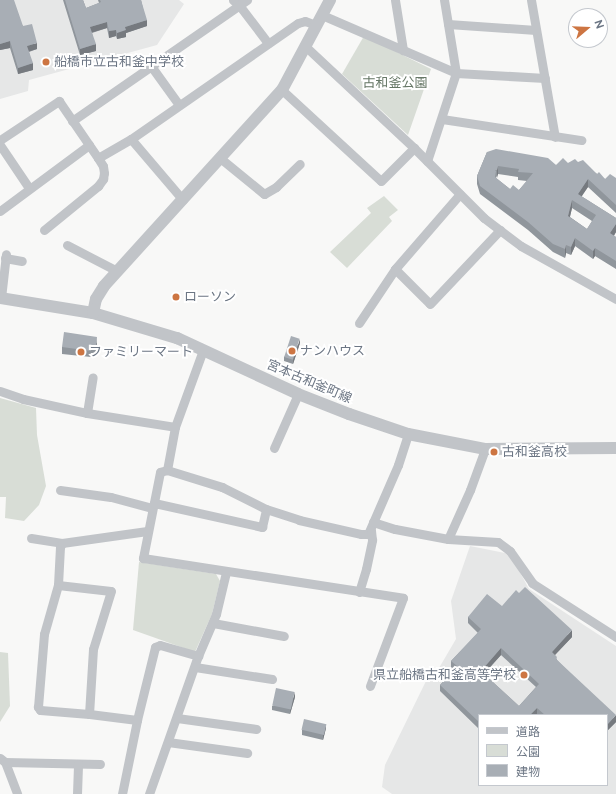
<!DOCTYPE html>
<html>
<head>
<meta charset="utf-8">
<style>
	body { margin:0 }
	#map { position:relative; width:616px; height:794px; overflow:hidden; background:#f8f8f7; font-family:Raleway,"Noto Sans JP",sans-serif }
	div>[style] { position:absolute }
	.built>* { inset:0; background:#e6e7e7 }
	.green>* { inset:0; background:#d8ddd6 }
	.minor>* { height:9px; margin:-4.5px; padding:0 4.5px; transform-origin:4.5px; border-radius:4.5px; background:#c1c4c8 }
	.tertiary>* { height:12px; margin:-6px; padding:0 6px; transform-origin:6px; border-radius:6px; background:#c1c4c8 }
	.wall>* { inset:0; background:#90969c }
	.shaded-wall>* { inset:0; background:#767a7f }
	.building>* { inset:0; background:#a8aeb5; transform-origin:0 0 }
	.dots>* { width:11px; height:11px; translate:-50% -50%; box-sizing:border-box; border:2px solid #fff; border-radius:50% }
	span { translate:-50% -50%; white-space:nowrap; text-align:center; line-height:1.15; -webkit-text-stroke:4px #fff; paint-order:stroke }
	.poi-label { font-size:13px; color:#6c7684 }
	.left { translate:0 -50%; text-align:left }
	.right { translate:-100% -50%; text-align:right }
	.park-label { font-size:13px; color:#676 }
	.street-label { font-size:13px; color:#6c7684 }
	.legend { position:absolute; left:478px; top:714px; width:130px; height:72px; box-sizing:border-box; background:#fff; border:1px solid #c4c8ce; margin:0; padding:5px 7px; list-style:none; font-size:12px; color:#6c7684 }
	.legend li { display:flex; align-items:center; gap:8px; height:20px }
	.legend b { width:20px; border:1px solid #c4c8ce }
	.north { position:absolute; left:568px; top:8px; width:40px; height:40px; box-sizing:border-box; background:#fff; border:1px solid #c4c8ce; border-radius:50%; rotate:71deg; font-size:11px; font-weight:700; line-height:16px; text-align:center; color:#6c7684 }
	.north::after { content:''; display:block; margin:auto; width:14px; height:18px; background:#cd7542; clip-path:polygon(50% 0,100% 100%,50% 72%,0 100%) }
</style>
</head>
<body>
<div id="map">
	<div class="built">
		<i style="clip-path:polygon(0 0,179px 0,184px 4px,157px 45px,29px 80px,28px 91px,0 99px)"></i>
		<i style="clip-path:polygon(evenodd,470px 546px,510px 554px,529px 589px,616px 646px,616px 794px,392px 794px,382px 787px,385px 765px,426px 681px,439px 668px,456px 639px,451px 601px,470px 546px,479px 715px,607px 715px,607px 785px,479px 785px,479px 715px)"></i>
	</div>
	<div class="green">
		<i style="clip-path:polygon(364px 36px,431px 69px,408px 135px,342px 74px)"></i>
		<i style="clip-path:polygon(384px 196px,398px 210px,389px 217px,392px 221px,347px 268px,330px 252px,371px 213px,367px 208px)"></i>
		<i style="clip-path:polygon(0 398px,36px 408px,37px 435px,46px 486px,39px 505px,24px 521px,5px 518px,6px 497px,0 497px)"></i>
		<i style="clip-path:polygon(139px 562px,216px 574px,220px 581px,212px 614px,195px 652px,133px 630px)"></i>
		<i style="clip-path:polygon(0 652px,8px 653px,10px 706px,0 722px)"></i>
	</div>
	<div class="minor">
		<i style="left:233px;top:0;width:8px;rotate:40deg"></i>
		<i style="left:239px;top:5px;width:48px;rotate:52.7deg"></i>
		<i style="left:395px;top:0;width:51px;rotate:80.9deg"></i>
		<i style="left:531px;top:0;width:139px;rotate:80.1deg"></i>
		<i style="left:322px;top:15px;width:146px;rotate:23.4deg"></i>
		<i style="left:456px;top:73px;width:89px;rotate:3.2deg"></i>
		<i style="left:448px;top:24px;width:88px;rotate:3.9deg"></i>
		<i style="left:305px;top:46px;width:149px;rotate:43.1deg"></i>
		<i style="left:414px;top:148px;width:99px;rotate:45deg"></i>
		<i style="left:484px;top:218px;width:46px;rotate:37.1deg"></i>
		<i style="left:521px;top:246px;width:109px;rotate:29.2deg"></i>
		<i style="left:151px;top:66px;width:48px;rotate:54.3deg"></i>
		<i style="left:282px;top:90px;width:134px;rotate:42.6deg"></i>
		<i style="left:381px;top:181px;width:47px;rotate:-45deg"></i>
		<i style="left:442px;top:119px;width:141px;rotate:8.6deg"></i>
		<i style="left:72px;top:121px;width:213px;rotate:-34.7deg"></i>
		<i style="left:131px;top:139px;width:80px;rotate:49.6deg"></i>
		<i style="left:0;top:140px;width:71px;rotate:-33.5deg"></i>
		<i style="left:59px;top:101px;width:69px;rotate:55.6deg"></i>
		<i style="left:98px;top:158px;width:38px;rotate:-30deg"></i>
		<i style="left:131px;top:139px;width:203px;rotate:-34.8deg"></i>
		<i style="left:298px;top:23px;width:7px;rotate:-16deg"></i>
		<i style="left:305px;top:21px;width:12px;rotate:20deg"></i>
		<i style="left:0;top:145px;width:52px;rotate:56deg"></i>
		<i style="left:220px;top:158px;width:57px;rotate:39.3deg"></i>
		<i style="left:264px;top:194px;width:14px;rotate:-30deg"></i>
		<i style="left:276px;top:187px;width:33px;rotate:-44deg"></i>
		<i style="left:427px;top:161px;width:93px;rotate:-71.8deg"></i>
		<i style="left:456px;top:73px;width:74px;rotate:-99.3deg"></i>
		<i style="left:0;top:211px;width:111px;rotate:-36.6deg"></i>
		<i style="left:44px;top:230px;width:70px;rotate:-39.2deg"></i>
		<i style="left:98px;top:186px;width:9px;rotate:-54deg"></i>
		<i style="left:103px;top:179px;width:6px;rotate:-81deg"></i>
		<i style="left:104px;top:173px;width:7px;rotate:-98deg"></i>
		<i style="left:103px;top:166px;width:9px;rotate:-122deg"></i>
		<i style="left:67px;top:245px;width:56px;rotate:27.5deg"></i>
		<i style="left:5px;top:258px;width:17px;rotate:10deg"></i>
		<i style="left:395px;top:269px;width:49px;rotate:45deg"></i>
		<i style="left:430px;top:304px;width:102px;rotate:-46.6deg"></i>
		<i style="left:1px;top:298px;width:44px;rotate:-83.5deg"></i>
		<i style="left:359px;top:323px;width:65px;rotate:-56.3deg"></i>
		<i style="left:395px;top:269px;width:99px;rotate:-49.1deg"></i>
		<i style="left:203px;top:350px;width:82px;rotate:110deg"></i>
		<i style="left:175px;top:427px;width:44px;rotate:100.5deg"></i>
		<i style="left:167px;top:470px;width:7px;rotate:164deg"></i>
		<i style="left:160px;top:472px;width:88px;rotate:101.2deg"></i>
		<i style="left:143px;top:558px;width:263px;rotate:8.7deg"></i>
		<i style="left:403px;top:598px;width:94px;rotate:110.6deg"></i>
		<i style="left:0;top:391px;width:24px;rotate:19deg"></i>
		<i style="left:23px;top:399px;width:66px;rotate:12.3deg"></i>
		<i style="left:87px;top:413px;width:89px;rotate:9deg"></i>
		<i style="left:87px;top:413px;width:36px;rotate:-81deg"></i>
		<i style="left:274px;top:448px;width:59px;rotate:-66deg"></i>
		<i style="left:167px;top:470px;width:58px;rotate:17.2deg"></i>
		<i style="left:222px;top:487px;width:49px;rotate:26.6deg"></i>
		<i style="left:266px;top:509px;width:35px;rotate:18deg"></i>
		<i style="left:299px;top:520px;width:64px;rotate:12.7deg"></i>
		<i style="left:361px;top:534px;width:7px"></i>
		<i style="left:368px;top:534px;width:75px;rotate:-66.5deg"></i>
		<i style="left:398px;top:465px;width:33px;rotate:-72deg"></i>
		<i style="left:60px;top:490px;width:51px;rotate:7.8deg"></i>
		<i style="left:111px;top:497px;width:42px;rotate:15deg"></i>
		<i style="left:154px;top:503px;width:111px;rotate:12.5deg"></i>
		<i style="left:262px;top:527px;width:18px;rotate:-77deg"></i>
		<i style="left:373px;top:522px;width:23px;rotate:18deg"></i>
		<i style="left:395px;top:529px;width:54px;rotate:10.7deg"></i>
		<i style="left:448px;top:539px;width:50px;rotate:3.4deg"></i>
		<i style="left:498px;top:542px;width:15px;rotate:37deg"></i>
		<i style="left:510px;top:551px;width:39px;rotate:55deg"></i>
		<i style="left:532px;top:583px;width:100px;rotate:32.7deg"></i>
		<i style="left:31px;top:538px;width:31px;rotate:9deg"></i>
		<i style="left:448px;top:539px;width:54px;rotate:-65.8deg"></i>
		<i style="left:470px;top:490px;width:44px;rotate:-69.9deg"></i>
		<i style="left:58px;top:585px;width:53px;rotate:6.5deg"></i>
		<i style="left:111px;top:591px;width:61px;rotate:107.2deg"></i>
		<i style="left:93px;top:649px;width:65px;rotate:93.5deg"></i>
		<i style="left:359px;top:592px;width:24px;rotate:-73deg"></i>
		<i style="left:366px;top:569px;width:30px;rotate:-78deg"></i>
		<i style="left:372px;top:540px;width:10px;rotate:-96deg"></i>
		<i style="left:213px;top:623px;width:72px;rotate:10.4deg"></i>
		<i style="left:195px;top:667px;width:78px;rotate:8.9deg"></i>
		<i style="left:177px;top:718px;width:80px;rotate:7.9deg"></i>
		<i style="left:137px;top:720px;width:75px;rotate:-76.1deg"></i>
		<i style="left:155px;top:647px;width:5px;rotate:-22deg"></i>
		<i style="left:160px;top:645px;width:40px;rotate:16deg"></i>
		<i style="left:168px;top:742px;width:80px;rotate:7.9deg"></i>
		<i style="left:0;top:758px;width:6px;rotate:39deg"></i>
		<i style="left:5px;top:762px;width:34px;rotate:69deg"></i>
		<i style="left:5px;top:762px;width:95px;rotate:1.2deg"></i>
		<i style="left:77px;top:794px;width:30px;rotate:-88deg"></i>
		<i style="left:122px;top:794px;width:76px;rotate:-78.5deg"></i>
		<i style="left:137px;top:720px;width:48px;rotate:-172.9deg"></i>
		<i style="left:89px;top:714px;width:49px;rotate:-175.3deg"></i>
		<i style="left:40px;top:710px;width:4px;rotate:-124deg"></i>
		<i style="left:38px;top:707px;width:73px;rotate:-85.3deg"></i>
		<i style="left:44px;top:634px;width:51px;rotate:-74.1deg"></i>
		<i style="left:58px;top:585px;width:38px;rotate:-87deg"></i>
		<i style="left:60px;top:547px;width:4px;rotate:-63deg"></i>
		<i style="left:62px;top:543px;width:86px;rotate:-8deg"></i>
		<i style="left:149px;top:794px;width:146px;rotate:-70.5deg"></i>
		<i style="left:198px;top:656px;width:46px;rotate:-66.8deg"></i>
		<i style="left:216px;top:614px;width:43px;rotate:-76.6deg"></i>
	</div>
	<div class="tertiary">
		<i style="left:0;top:298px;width:94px;rotate:9.2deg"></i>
		<i style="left:93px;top:313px;width:88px;rotate:16.6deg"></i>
		<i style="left:177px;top:338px;width:133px;rotate:24.8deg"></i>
		<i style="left:298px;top:394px;width:55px;rotate:21.4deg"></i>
		<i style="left:349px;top:414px;width:62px;rotate:18.7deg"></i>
		<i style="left:408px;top:434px;width:78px;rotate:11deg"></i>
		<i style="left:485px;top:449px;width:131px;rotate:-0.4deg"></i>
		<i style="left:93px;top:313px;width:14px;rotate:-78deg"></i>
		<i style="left:96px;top:299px;width:15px;rotate:-58deg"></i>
		<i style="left:104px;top:286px;width:265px;rotate:-47.8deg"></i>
		<i style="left:282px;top:90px;width:102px;rotate:-61.9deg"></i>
	</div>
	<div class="wall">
		<i style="clip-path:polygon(0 0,23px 26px,37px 49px,29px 52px,33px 70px,18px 74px,10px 48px,0 50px)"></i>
		<i style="clip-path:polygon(63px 0,83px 0,86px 8px,99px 3px,98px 0,141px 0,147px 26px,126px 33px,126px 37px,117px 39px,116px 36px,109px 38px,107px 28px,92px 33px,96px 51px,80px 55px)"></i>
		<i style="clip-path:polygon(evenodd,487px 152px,556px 165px,568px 163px,578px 162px,605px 179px,616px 178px,616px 213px,588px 187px,581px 196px,616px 218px,616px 232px,614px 236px,616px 237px,616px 269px,595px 256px,593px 259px,575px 246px,571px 255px,566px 253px,565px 258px,553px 252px,528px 230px,480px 194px,477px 184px,477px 176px,487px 152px,498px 174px,518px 177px,518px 180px,527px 181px,519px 190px,510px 189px,496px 178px,498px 174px,487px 152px,572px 208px,592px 221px,587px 229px,570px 217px,572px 208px)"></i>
		<i style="clip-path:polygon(97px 343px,96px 353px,91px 353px,91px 357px,62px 354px,62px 347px)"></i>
		<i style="clip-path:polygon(300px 343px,293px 364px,284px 361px,284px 357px)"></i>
		<i style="clip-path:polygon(evenodd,502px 606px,572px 637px,555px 655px,557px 660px,616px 722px,607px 731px,607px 715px,538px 715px,537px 714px,536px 715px,479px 715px,479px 729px,440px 691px,440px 685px,454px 670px,451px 668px,451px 661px,478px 633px,468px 623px,468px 617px,502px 606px,501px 655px,536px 687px,519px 706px,484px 674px,501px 655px)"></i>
		<i style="clip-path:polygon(295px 697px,290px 714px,272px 710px,272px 706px)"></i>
		<i style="clip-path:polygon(326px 728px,323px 740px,302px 735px,302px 730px)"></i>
	</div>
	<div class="shaded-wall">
		<i style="clip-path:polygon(147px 20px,147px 26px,126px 33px,126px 37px,117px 39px,117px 33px,125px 27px)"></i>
		<i style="clip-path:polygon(107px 22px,107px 28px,90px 33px,90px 27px)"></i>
		<i style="clip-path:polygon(116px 30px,116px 36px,109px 38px,109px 31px)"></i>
		<i style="clip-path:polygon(10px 41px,10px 48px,0 50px,0 44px)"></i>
		<i style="clip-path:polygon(37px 43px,37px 49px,27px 52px,27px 46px)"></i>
		<i style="clip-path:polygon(96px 44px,96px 51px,80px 55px,80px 49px)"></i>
		<i style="clip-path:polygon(33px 63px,33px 70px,18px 74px,18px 68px)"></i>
		<i style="clip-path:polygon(498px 166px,498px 174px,497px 178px,497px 170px)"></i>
		<i style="clip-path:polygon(588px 179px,588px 187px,578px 202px,578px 194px)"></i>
		<i style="clip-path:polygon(572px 200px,572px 208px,568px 224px,568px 216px)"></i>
		<i style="clip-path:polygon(616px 224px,616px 232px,610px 241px,610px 233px)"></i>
		<i style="clip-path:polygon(575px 238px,575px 246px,571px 255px,571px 247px)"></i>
		<i style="clip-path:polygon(566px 245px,566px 253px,565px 258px,565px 249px)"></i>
		<i style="clip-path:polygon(595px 248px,595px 256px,593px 259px,593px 251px)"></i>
		<i style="clip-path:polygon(97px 337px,97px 343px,96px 353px,96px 347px)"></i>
		<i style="clip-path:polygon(300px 339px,300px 343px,293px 364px,293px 360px)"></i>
		<i style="clip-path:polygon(572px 630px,572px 637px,552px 658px,552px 652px)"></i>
		<i style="clip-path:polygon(501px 648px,501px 655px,481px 677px,481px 671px)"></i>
		<i style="clip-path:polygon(295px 692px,295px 697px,290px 714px,290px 710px)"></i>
		<i style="clip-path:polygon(537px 708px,537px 714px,536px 715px,530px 715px)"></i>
		<i style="clip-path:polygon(616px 715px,616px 722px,607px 731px,607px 725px)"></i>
		<i style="clip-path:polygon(326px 724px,326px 728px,323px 740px,323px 735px)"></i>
	</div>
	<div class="building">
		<i style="clip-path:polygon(0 0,14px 0,23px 26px,32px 24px,37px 43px,27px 46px,33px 63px,18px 68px,10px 41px,0 44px)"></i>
		<i style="clip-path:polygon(65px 0,83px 0,86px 8px,101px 2px,100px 0,141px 0,147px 20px,125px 27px,126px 30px,117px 33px,116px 30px,109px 31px,107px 22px,90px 27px,96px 44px,80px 49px)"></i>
		<i style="clip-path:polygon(evenodd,496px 149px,548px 158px,556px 165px,563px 158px,568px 163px,575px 159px,578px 162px,583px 160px,597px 174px,599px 172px,605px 179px,610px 174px,616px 178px,616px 205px,588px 179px,578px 194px,616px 218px,616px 224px,610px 233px,616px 237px,616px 261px,595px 248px,593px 251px,575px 238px,571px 247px,566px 245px,565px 249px,553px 244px,528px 222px,480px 186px,477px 176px,487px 152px,496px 149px,498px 166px,519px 169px,518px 172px,533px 173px,519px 190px,513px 185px,510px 189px,495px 177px,496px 171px,495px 170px,497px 170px,498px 166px,496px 149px,572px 200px,596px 215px,587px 229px,568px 216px,572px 200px)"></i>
		<i style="clip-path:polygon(64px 332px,97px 337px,96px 347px,91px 346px,91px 351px,62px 347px)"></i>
		<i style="left:291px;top:336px;width:9px;height:22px;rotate:18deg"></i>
		<i style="clip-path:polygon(evenodd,525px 587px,572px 630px,552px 652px,557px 657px,556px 659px,616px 715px,607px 725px,607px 715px,545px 715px,537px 708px,530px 715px,479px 715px,479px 722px,440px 685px,457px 666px,451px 661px,481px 629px,468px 617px,487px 594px,502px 606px,516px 590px,519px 593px,525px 587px,501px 648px,539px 684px,519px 706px,481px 671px,501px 648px)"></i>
		<i style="left:276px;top:688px;width:19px;height:18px;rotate:12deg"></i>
		<i style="left:304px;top:719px;width:23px;height:11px;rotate:13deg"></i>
	</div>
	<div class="dots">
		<i style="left:46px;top:62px;background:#cd7542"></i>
		<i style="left:176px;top:297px;background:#cd7542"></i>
		<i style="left:292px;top:351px;background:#cd7542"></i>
		<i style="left:81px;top:352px;background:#cd7542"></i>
		<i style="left:494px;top:452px;background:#cd7542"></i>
		<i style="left:524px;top:675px;background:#cd7542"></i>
	</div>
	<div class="poi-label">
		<span class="left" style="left:54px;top:62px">船橋市立古和釜中学校</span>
		<span class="left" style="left:184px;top:297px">ローソン</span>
		<span class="left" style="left:300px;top:351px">ナンハウス</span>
		<span class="left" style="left:89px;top:352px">ファミリーマート</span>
		<span class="left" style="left:502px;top:452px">古和釜高校</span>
		<span class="right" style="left:516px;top:675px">県立船橋古和釜高等学校</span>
	</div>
	<div class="park-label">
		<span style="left:395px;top:83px">古和釜公園</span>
	</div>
	<div class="street-label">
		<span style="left:309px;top:382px;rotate:23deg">宮本古和釜町線</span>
	</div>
	<ul class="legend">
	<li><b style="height:5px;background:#c1c4c8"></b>道路</li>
	<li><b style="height:11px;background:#d8ddd6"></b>公園</li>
	<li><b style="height:11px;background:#a8aeb5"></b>建物</li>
	</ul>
	<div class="north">N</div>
</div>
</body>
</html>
